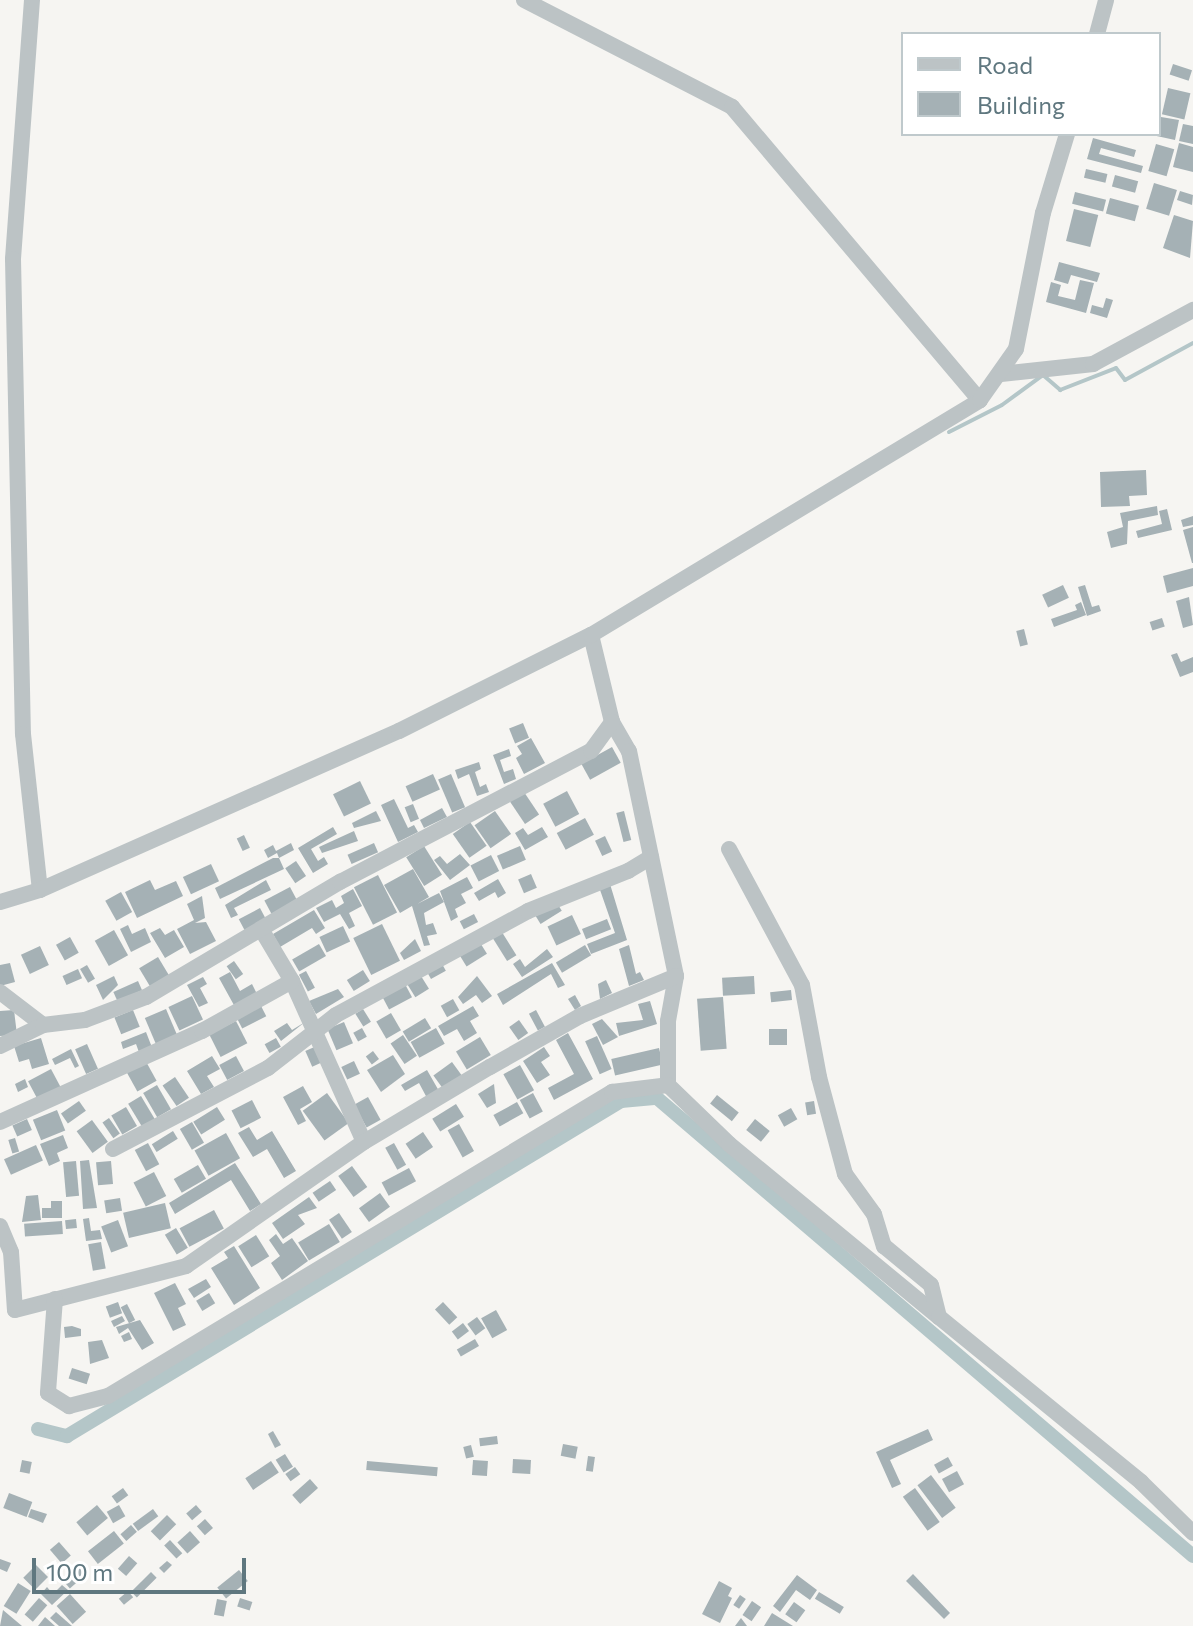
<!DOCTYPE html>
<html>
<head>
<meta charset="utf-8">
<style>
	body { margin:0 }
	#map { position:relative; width:1193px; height:1626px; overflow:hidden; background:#f6f5f2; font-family:Commissioner,sans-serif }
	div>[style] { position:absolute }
	.stream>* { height:4px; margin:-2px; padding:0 2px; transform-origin:2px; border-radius:2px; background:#b4c6c8 }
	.canal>* { height:14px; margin:-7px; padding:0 7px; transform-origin:7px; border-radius:7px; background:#b4c6c8 }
	.building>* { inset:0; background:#a5b1b5; transform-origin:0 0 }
	.minor>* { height:16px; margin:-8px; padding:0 8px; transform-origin:8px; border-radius:8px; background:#bcc3c5 }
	span { translate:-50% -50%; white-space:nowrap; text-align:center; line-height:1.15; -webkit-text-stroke:8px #fff; paint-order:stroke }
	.legend { position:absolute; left:901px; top:32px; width:260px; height:104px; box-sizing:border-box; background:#fff; border:2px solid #bfc9cc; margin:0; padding:10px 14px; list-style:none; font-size:24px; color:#5f777f }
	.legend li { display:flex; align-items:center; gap:16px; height:40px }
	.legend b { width:40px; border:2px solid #bfc9cc }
	.scale { position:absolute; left:32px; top:1558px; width:214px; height:36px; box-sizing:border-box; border:4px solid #5f777f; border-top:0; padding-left:10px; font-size:24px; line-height:28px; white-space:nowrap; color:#5f777f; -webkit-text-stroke:6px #fff; paint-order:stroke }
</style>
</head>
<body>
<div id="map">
	<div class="stream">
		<i style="left:949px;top:432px;width:59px;rotate:-27deg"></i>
		<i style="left:1002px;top:405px;width:51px;rotate:-36.2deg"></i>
		<i style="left:1043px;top:375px;width:23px;rotate:41deg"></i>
		<i style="left:1060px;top:390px;width:60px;rotate:-21.4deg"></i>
		<i style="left:1116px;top:368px;width:15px;rotate:53deg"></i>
		<i style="left:1125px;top:380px;width:77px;rotate:-28.6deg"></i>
	</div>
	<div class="canal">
		<i style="left:38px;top:1429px;width:30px;rotate:14deg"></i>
		<i style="left:67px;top:1436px;width:647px;rotate:-31.16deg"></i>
		<i style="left:621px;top:1101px;width:36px;rotate:-5deg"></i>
		<i style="left:657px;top:1098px;width:705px;rotate:40.51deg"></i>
	</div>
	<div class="building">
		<i style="left:1173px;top:64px;width:20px;height:11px;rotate:18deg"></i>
		<i style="left:1168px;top:88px;width:23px;height:27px;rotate:13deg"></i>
		<i style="clip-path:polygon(1161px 117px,1179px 120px,1175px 140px,1152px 135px,1159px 134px)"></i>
		<i style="clip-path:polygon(1183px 124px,1193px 126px,1193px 144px,1179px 141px)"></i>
		<i style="clip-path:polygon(1093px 138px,1136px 150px,1134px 157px,1101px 148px,1099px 154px,1143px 166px,1141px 173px,1087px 159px)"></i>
		<i style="clip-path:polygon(1179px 143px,1193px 147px,1193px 172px,1173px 167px)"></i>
		<i style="left:1156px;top:144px;width:19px;height:28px;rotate:16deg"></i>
		<i style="left:1086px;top:169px;width:22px;height:9px;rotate:13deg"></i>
		<i style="left:1115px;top:175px;width:24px;height:12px;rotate:15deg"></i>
		<i style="left:1154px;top:183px;width:24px;height:27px;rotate:17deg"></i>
		<i style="clip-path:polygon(1180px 191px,1193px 195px,1192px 205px,1177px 200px)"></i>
		<i style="left:1075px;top:192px;width:32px;height:12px;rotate:14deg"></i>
		<i style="left:1110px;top:198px;width:30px;height:16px;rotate:15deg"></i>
		<i style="left:1074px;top:209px;width:25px;height:33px;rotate:14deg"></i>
		<i style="clip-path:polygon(1174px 215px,1193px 221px,1190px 258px,1163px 248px)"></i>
		<i style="clip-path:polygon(1059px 262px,1100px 273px,1097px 282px,1071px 275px,1068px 284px,1054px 280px)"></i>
		<i style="clip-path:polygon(1080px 280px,1094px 283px,1086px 313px,1046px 302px,1051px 282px,1061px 285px,1058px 296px,1075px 300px)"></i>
		<i style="clip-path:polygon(1106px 298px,1113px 300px,1107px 318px,1090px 313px,1092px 305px,1103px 308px)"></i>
		<i style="clip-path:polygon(1146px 470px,1147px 495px,1129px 496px,1130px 506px,1101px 507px,1100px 472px)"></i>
		<i style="clip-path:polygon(1157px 506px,1158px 515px,1128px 521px,1127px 544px,1111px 548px,1107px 532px,1123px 527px,1120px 513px)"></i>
		<i style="clip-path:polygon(1167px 509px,1172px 530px,1138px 538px,1136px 531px,1162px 524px,1159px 511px)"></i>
		<i style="clip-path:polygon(1193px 516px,1193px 525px,1183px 527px,1181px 520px)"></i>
		<i style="clip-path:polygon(1193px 527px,1193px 563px,1192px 563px,1183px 530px)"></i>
		<i style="clip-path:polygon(1193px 568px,1193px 586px,1167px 593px,1163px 576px)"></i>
		<i style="left:1063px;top:585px;width:14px;height:23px;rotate:65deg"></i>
		<i style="clip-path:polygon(1085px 585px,1092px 607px,1099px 605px,1101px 611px,1087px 616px,1078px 587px)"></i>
		<i style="clip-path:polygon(1189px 597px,1193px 625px,1183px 628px,1176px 601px)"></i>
		<i style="clip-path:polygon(1081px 602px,1086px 615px,1054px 627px,1051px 619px,1077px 610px,1075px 605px)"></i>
		<i style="left:1162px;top:618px;width:9px;height:13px;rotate:72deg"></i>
		<i style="left:1024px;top:629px;width:16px;height:8px;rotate:76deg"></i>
		<i style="clip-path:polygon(1177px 653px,1181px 662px,1193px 657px,1193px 672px,1180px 677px,1171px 655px)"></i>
		<i style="left:523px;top:723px;width:16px;height:15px;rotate:68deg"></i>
		<i style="clip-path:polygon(531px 738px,545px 763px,524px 774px,516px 758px,522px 754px,517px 746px)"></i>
		<i style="left:612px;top:747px;width:18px;height:35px;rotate:61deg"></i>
		<i style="clip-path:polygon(509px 749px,511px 756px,500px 760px,504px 772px,513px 769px,516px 779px,504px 784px,493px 755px)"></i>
		<i style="clip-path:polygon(479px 762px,481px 769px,475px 772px,480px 787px,486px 784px,489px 792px,477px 796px,469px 774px,458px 779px,455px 770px)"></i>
		<i style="left:433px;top:774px;width:17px;height:30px;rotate:66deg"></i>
		<i style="left:451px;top:774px;width:36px;height:14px;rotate:67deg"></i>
		<i style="left:360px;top:781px;width:25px;height:30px;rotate:64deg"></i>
		<i style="left:567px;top:791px;width:26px;height:27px;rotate:62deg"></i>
		<i style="left:524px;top:792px;width:27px;height:17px;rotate:56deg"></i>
		<i style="clip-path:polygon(394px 799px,408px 828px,414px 825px,418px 832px,398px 842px,381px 805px)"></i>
		<i style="left:413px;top:804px;width:16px;height:9px;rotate:68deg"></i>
		<i style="clip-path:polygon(442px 808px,447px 817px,424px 828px,420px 820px)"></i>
		<i style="clip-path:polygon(376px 811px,381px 821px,354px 828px,352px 823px)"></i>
		<i style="left:495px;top:811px;width:28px;height:25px;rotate:55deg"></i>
		<i style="left:624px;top:811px;width:30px;height:8px;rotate:76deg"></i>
		<i style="left:585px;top:818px;width:19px;height:32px;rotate:62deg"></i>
		<i style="left:470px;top:822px;width:29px;height:21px;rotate:55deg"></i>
		<i style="clip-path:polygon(333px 827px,337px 834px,311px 849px,318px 861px,324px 857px,328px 864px,313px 873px,298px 848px)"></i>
		<i style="clip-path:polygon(542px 827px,548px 837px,525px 850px,515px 833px,523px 828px,528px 835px)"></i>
		<i style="clip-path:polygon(354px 831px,358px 841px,322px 853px,319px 847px)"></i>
		<i style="left:244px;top:835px;width:14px;height:8px;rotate:65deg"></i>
		<i style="left:605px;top:836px;width:17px;height:11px;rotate:65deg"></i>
		<i style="clip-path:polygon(291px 843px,294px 850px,279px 858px,277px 853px,268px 858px,264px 850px,273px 845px,276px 851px)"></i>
		<i style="left:374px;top:843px;width:10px;height:29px;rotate:66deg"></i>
		<i style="left:424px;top:846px;width:34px;height:21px;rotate:58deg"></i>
		<i style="left:520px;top:846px;width:15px;height:25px;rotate:67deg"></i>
		<i style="clip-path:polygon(460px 854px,470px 865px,450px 880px,434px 860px,440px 856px,447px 864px)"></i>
		<i style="left:491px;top:855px;width:18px;height:23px;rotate:63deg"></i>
		<i style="clip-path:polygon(273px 858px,279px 858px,284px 869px,220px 899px,215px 888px)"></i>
		<i style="left:296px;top:861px;width:18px;height:13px;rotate:56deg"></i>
		<i style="left:211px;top:864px;width:19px;height:31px;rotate:65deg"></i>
		<i style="clip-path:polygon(413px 869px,429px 897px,417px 904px,439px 893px,444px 902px,424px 913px,426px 925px,433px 923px,437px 934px,427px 936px,430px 945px,424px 946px,412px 906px,400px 913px,384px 885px)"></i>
		<i style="left:531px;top:874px;width:15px;height:14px;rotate:67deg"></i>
		<i style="left:378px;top:875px;width:42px;height:27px;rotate:63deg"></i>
		<i style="clip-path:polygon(467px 877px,473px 888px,461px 894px,466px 903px,455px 909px,458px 917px,451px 921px,440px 891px)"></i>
		<i style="clip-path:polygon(498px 879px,506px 893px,498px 898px,495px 892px,479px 901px,474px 893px)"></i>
		<i style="clip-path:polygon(150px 880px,155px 890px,176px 881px,183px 896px,137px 918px,125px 892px)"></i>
		<i style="clip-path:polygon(266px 880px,271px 890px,234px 908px,238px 915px,231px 918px,225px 905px)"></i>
		<i style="clip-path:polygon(610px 884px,627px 940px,591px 954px,587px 944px,615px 933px,599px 887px)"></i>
		<i style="left:290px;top:887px;width:15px;height:29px;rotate:62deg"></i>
		<i style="clip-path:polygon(353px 889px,362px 906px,349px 913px,355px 926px,349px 929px,340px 914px,324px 922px,316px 908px,332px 900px,336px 908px,344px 903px,341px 896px)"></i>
		<i style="left:121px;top:892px;width:23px;height:18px;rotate:61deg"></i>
		<i style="clip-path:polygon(202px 896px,205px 918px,195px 923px,206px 922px,216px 941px,190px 954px,177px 929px,194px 920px,187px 904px)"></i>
		<i style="left:557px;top:903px;width:9px;height:25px;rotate:58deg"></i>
		<i style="left:260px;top:908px;width:15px;height:24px;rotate:62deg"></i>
		<i style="clip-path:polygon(314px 910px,325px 928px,316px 934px,312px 928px,280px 947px,273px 934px)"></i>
		<i style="left:474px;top:914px;width:9px;height:16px;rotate:63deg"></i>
		<i style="left:572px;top:915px;width:21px;height:27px;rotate:65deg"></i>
		<i style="left:607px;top:919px;width:11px;height:27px;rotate:68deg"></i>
		<i style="left:382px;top:924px;width:41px;height:32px;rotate:64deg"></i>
		<i style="clip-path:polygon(128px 925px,132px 934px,145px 928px,151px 942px,131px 952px,120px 929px)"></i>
		<i style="left:343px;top:926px;width:17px;height:26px;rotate:65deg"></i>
		<i style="clip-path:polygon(160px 928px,165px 935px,174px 930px,184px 947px,165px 958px,150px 933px)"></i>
		<i style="left:500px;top:929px;width:31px;height:11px;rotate:58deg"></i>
		<i style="left:114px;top:930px;width:29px;height:22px;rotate:61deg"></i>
		<i style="left:70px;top:937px;width:18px;height:16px;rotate:61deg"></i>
		<i style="clip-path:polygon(415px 939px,421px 951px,404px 960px,400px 953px)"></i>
		<i style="left:479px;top:941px;width:15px;height:24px;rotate:58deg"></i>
		<i style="left:319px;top:944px;width:14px;height:31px;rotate:60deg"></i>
		<i style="left:585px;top:945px;width:12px;height:34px;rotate:59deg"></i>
		<i style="clip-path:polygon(629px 945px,636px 974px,640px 972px,644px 980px,629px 986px,619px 949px)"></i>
		<i style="left:40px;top:946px;width:21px;height:21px;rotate:65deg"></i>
		<i style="clip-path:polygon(547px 949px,553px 957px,522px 977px,513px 964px,520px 959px,525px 967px)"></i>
		<i style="left:158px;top:957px;width:23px;height:22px;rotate:59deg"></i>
		<i style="left:234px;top:961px;width:16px;height:9px;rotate:55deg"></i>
		<i style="left:441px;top:962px;width:10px;height:17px;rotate:61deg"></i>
		<i style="clip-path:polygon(10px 963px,15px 982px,0 986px,0 965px)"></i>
		<i style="clip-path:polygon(552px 963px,565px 985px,558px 988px,551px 974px,503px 1005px,497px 994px)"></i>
		<i style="left:87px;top:965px;width:16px;height:8px;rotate:60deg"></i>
		<i style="left:78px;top:969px;width:10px;height:17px;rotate:66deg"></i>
		<i style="left:363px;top:970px;width:13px;height:19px;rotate:58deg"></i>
		<i style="left:306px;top:971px;width:19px;height:8px;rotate:62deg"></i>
		<i style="clip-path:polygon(230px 972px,240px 991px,252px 984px,257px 994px,235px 1007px,219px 978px)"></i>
		<i style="clip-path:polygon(114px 976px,118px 985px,103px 1000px,96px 985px)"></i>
		<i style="left:421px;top:976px;width:15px;height:16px;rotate:58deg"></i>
		<i style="clip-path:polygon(477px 976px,492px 996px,482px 1003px,476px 995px,463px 1004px,458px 997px)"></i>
		<i style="left:754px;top:976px;width:18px;height:32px;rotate:87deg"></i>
		<i style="clip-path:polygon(203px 977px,207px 984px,200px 988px,208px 1003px,199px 1007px,187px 985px)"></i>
		<i style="clip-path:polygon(606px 980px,612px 993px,600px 999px,598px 984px)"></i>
		<i style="left:138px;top:981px;width:10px;height:27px;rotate:66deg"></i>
		<i style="left:405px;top:984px;width:15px;height:26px;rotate:62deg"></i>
		<i style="clip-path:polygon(338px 989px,344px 997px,316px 1014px,309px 1001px)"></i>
		<i style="left:791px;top:990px;width:10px;height:21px;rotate:84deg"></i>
		<i style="clip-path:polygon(575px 995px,581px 1006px,575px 1010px,568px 999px)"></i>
		<i style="left:192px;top:996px;width:26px;height:26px;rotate:65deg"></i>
		<i style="left:723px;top:997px;width:52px;height:26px;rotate:86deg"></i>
		<i style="left:453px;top:999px;width:13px;height:14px;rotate:61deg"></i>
		<i style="clip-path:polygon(650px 1001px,657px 1024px,619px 1036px,616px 1023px,643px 1020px,638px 1004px)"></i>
		<i style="left:259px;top:1002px;width:16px;height:27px;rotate:63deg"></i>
		<i style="clip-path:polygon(473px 1006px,479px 1016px,470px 1021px,477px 1033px,464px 1041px,457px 1029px,444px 1036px,438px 1026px)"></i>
		<i style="left:166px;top:1009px;width:30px;height:23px;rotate:67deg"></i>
		<i style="left:363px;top:1009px;width:15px;height:9px;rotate:58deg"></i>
		<i style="clip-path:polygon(14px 1010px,17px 1035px,0 1036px,0 1011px)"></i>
		<i style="left:133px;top:1010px;width:18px;height:20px;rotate:68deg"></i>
		<i style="left:536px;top:1010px;width:19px;height:8px;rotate:62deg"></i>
		<i style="left:391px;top:1013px;width:20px;height:17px;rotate:60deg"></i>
		<i style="left:425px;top:1018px;width:12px;height:26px;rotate:59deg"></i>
		<i style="clip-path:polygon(602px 1019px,618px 1037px,603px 1045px,592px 1024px)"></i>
		<i style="left:519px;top:1020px;width:16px;height:12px;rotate:55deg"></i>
		<i style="left:236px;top:1021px;width:25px;height:30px;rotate:63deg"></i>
		<i style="clip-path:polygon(305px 1022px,281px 1041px,274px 1031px,287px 1023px,292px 1030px)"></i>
		<i style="left:344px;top:1022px;width:23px;height:18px;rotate:67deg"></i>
		<i style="left:362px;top:1028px;width:10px;height:10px;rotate:61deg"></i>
		<i style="left:436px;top:1028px;width:18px;height:29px;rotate:61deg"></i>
		<i style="left:769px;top:1029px;width:18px;height:16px"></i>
		<i style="clip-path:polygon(146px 1032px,153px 1050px,140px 1055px,136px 1044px,123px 1049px,121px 1042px)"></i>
		<i style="clip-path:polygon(568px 1033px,593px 1079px,554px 1100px,548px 1088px,574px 1074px,556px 1040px)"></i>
		<i style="left:403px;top:1035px;width:25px;height:15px;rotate:56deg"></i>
		<i style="left:597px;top:1036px;width:36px;height:13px;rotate:66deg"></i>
		<i style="left:480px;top:1037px;width:21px;height:28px;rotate:59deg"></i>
		<i style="clip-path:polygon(41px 1038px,49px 1064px,32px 1069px,29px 1059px,19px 1062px,14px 1046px)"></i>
		<i style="left:276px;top:1038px;width:10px;height:13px;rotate:61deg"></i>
		<i style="left:87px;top:1044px;width:27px;height:13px;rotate:66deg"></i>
		<i style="left:319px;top:1045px;width:17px;height:15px;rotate:66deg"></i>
		<i style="clip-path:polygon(544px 1047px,550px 1056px,541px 1062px,550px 1075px,537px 1083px,523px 1061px)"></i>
		<i style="left:659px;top:1048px;width:17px;height:49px;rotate:77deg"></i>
		<i style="clip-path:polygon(71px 1049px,79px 1066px,75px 1068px,70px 1058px,55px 1065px,52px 1059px)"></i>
		<i style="left:373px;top:1051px;width:10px;height:9px;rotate:53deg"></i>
		<i style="clip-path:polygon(393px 1055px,405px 1074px,381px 1092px,367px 1070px)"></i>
		<i style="clip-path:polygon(212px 1056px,220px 1069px,207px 1076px,214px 1087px,201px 1094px,187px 1071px)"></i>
		<i style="left:236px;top:1056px;width:17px;height:19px;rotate:62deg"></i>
		<i style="left:144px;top:1058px;width:26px;height:22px;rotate:61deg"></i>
		<i style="left:354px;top:1061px;width:14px;height:14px;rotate:65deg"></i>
		<i style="left:452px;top:1062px;width:17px;height:23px;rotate:54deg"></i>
		<i style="left:520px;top:1065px;width:29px;height:19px;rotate:61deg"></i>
		<i style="left:51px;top:1069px;width:24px;height:26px;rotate:62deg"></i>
		<i style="clip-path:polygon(427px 1070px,439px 1091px,427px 1098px,419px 1083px,405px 1091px,401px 1085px)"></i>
		<i style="left:175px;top:1077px;width:25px;height:15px;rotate:56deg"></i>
		<i style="clip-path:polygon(25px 1079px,28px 1087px,18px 1092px,15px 1084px)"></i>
		<i style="clip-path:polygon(494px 1084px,496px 1103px,487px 1108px,478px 1094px)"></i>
		<i style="left:157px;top:1085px;width:28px;height:16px;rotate:60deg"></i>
		<i style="clip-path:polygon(303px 1086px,312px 1102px,300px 1109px,306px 1121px,298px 1125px,283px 1097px)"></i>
		<i style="left:327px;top:1093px;width:37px;height:30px;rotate:54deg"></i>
		<i style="left:533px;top:1093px;width:21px;height:15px;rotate:62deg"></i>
		<i style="left:717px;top:1095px;width:28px;height:11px;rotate:39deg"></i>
		<i style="left:141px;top:1096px;width:27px;height:15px;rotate:59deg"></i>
		<i style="left:368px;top:1097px;width:26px;height:16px;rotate:61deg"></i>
		<i style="left:252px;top:1100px;width:20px;height:23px;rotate:63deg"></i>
		<i style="left:79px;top:1101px;width:12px;height:22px;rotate:55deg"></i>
		<i style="left:814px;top:1101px;width:13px;height:9px;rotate:81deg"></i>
		<i style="left:517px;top:1102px;width:13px;height:27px;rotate:61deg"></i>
		<i style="left:456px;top:1104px;width:15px;height:28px;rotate:58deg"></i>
		<i style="left:126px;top:1107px;width:22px;height:17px;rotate:60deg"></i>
		<i style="left:217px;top:1107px;width:15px;height:28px;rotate:58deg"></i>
		<i style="left:791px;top:1108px;width:13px;height:15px;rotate:61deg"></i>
		<i style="left:57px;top:1110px;width:22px;height:26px;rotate:68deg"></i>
		<i style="left:109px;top:1118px;width:19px;height:8px;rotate:55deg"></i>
		<i style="left:27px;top:1119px;width:12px;height:16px;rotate:66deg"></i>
		<i style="left:755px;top:1119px;width:19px;height:14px;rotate:39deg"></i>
		<i style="left:92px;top:1120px;width:27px;height:19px;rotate:54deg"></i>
		<i style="left:192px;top:1122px;width:24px;height:14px;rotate:60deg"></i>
		<i style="left:459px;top:1124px;width:31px;height:13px;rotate:61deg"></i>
		<i style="clip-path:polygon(249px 1127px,257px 1140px,272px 1131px,296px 1171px,284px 1178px,267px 1149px,253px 1157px,238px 1133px)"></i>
		<i style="left:173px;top:1131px;width:9px;height:25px;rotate:58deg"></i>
		<i style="left:423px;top:1132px;width:18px;height:21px;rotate:56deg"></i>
		<i style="left:226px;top:1133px;width:29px;height:36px;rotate:61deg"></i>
		<i style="clip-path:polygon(63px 1135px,68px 1148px,57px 1153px,60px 1161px,49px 1166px,40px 1144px)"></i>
		<i style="left:15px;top:1138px;width:14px;height:7px;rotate:73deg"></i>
		<i style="left:148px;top:1143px;width:24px;height:15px;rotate:62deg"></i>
		<i style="left:394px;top:1143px;width:25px;height:10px;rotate:61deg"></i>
		<i style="left:36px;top:1145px;width:17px;height:35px;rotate:66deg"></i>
		<i style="clip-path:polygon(89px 1160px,97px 1208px,83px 1209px,80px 1161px)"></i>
		<i style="left:76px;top:1161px;width:35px;height:13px;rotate:85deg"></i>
		<i style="left:111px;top:1161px;width:23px;height:15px;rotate:85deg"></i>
		<i style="clip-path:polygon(235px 1163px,261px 1204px,250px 1211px,231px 1180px,175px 1214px,169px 1203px)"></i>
		<i style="left:198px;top:1165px;width:16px;height:28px;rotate:60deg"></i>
		<i style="left:352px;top:1166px;width:26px;height:17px;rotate:54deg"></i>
		<i style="left:409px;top:1168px;width:15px;height:31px;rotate:62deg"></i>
		<i style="left:154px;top:1172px;width:27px;height:23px;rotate:63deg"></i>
		<i style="left:330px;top:1181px;width:11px;height:21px;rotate:56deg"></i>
		<i style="left:380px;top:1193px;width:17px;height:26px;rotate:54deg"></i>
		<i style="clip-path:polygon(38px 1195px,41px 1220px,22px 1222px,26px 1196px)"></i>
		<i style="clip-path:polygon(309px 1197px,317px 1208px,298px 1215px,305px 1224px,283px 1239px,272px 1223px)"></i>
		<i style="left:120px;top:1198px;width:13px;height:16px;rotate:81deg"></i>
		<i style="clip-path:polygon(51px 1201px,62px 1201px,62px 1218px,42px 1218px,42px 1208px,51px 1208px)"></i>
		<i style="left:165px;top:1203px;width:26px;height:43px;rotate:77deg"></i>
		<i style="left:214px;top:1210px;width:21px;height:39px;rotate:62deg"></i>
		<i style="left:339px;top:1213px;width:23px;height:12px;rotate:56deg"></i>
		<i style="clip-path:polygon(89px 1218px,91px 1231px,100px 1230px,102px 1239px,86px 1241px,83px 1219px)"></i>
		<i style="left:76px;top:1219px;width:9px;height:11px;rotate:84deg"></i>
		<i style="left:118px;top:1220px;width:28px;height:18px;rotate:69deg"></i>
		<i style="left:62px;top:1221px;width:13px;height:38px;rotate:86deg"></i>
		<i style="left:329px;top:1224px;width:21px;height:36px;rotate:59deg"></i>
		<i style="left:176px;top:1228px;width:23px;height:13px;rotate:59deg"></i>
		<i style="clip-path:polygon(276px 1234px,283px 1244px,292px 1238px,308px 1261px,282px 1280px,271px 1263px,280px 1256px,269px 1240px)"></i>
		<i style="left:256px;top:1235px;width:25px;height:21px;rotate:58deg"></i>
		<i style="left:101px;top:1242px;width:27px;height:13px;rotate:80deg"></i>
		<i style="clip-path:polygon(234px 1246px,260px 1288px,234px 1305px,211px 1268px,228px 1258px,224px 1252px)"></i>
		<i style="clip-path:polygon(206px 1279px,211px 1287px,194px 1298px,188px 1289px)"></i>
		<i style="clip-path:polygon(175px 1283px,186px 1304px,178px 1308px,186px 1325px,173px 1331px,154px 1293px)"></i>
		<i style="left:209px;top:1293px;width:12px;height:15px;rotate:59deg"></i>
		<i style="left:118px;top:1302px;width:12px;height:13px;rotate:70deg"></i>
		<i style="left:443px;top:1302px;width:21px;height:11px;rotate:47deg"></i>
		<i style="left:127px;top:1304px;width:18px;height:7px;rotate:63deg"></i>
		<i style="left:496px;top:1310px;width:23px;height:17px;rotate:61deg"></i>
		<i style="clip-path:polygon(122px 1316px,125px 1321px,114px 1327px,111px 1321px)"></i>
		<i style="left:477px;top:1317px;width:14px;height:12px;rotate:54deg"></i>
		<i style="clip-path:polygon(140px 1320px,154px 1343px,142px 1350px,128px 1328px,119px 1334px,116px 1327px)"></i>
		<i style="left:463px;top:1323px;width:10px;height:14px;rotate:53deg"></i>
		<i style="clip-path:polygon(72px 1326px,81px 1329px,81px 1336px,65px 1338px,64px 1327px)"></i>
		<i style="clip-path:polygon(129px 1332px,132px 1339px,124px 1342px,121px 1336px)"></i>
		<i style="left:475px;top:1339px;width:8px;height:21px;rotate:60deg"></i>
		<i style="clip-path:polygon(102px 1340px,109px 1358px,90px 1364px,88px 1342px)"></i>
		<i style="left:72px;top:1368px;width:19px;height:11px;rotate:18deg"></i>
		<i style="clip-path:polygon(928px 1429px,933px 1440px,890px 1460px,901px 1484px,892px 1488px,876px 1452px)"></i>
		<i style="clip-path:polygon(273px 1431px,281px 1445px,275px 1448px,268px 1434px)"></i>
		<i style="left:497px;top:1436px;width:8px;height:18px;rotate:83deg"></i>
		<i style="left:563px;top:1444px;width:15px;height:12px;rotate:11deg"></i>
		<i style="left:471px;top:1445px;width:12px;height:8px;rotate:76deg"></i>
		<i style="left:285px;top:1454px;width:15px;height:11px;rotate:58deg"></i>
		<i style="left:588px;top:1456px;width:7px;height:15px;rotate:8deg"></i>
		<i style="left:948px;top:1457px;width:10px;height:16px;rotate:61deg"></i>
		<i style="left:513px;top:1459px;width:18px;height:14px;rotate:3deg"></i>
		<i style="left:22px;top:1460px;width:10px;height:12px;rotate:11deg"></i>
		<i style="left:473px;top:1460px;width:15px;height:15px;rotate:4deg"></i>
		<i style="left:271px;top:1461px;width:14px;height:31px;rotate:56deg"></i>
		<i style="left:367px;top:1461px;width:71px;height:9px;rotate:5deg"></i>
		<i style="left:295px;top:1467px;width:9px;height:12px;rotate:54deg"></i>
		<i style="left:957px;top:1471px;width:15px;height:17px;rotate:62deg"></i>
		<i style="left:931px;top:1475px;width:41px;height:17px;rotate:53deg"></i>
		<i style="left:310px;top:1479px;width:12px;height:24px;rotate:48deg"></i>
		<i style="left:123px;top:1488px;width:9px;height:14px;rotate:54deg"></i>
		<i style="left:915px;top:1488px;width:42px;height:15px;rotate:54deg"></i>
		<i style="left:9px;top:1493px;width:25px;height:16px;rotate:21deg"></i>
		<i style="left:97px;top:1505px;width:17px;height:27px;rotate:50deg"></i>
		<i style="left:119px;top:1505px;width:13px;height:14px;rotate:61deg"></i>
		<i style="left:196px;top:1505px;width:9px;height:13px;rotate:49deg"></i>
		<i style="clip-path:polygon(31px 1509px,47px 1514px,43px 1523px,28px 1517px)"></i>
		<i style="left:153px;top:1509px;width:9px;height:25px;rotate:54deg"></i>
		<i style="left:167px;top:1515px;width:13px;height:23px;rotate:45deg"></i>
		<i style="left:205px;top:1519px;width:12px;height:11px;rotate:48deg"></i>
		<i style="left:131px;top:1525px;width:9px;height:14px;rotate:49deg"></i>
		<i style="left:114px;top:1531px;width:16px;height:33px;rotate:52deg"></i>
		<i style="left:190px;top:1531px;width:15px;height:17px;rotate:48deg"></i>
		<i style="left:170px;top:1540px;width:18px;height:8px;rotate:47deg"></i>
		<i style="left:59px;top:1542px;width:18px;height:12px;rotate:49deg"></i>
		<i style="left:129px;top:1556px;width:11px;height:17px;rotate:41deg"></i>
		<i style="clip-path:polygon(0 1559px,11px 1563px,7px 1572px,0 1569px)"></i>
		<i style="clip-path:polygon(167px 1561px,172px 1565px,164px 1573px,159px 1568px)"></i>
		<i style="left:36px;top:1565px;width:17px;height:18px;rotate:45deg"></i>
		<i style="left:80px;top:1565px;width:11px;height:23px;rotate:49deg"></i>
		<i style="left:239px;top:1570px;width:14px;height:28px;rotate:51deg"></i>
		<i style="left:151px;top:1572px;width:8px;height:28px;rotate:45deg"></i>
		<i style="clip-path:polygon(913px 1574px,950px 1613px,944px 1619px,906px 1581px)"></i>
		<i style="clip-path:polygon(797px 1575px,817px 1590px,810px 1600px,796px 1590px,780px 1612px,773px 1606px)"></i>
		<i style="clip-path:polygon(719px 1581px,732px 1588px,728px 1596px,732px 1598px,720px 1623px,702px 1614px)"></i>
		<i style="left:18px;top:1583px;width:15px;height:27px;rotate:32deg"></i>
		<i style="clip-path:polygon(62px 1585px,68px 1590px,52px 1605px,41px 1594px,47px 1587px,53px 1594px)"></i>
		<i style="left:128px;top:1591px;width:8px;height:12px;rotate:50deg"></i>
		<i style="left:819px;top:1592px;width:29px;height:8px;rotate:31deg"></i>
		<i style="left:70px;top:1594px;width:24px;height:18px;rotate:48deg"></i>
		<i style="left:740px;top:1595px;width:7px;height:12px;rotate:34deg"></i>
		<i style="left:39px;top:1598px;width:11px;height:22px;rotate:41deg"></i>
		<i style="left:240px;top:1598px;width:13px;height:9px;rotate:18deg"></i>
		<i style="left:217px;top:1599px;width:10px;height:16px;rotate:11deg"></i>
		<i style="left:752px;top:1601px;width:11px;height:17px;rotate:34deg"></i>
		<i style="left:794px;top:1602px;width:14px;height:15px;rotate:36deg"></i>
		<i style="clip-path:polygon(3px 1610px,22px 1626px,0 1626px)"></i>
		<i style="clip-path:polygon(56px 1612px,72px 1626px,59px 1626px,50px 1618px)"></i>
		<i style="clip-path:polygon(772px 1613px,793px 1626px,764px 1626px)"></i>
		<i style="clip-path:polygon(45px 1617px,55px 1626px,38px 1626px)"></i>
		<i style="clip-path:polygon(741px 1618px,747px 1626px,735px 1626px)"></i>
	</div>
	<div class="minor">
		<i style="left:32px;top:0;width:260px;rotate:94.2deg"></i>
		<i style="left:13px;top:259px;width:475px;rotate:88.8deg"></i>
		<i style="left:23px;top:734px;width:157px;rotate:83.8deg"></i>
		<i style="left:524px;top:0;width:234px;rotate:27.2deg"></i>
		<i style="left:732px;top:107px;width:384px;rotate:49.8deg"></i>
		<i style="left:1097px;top:34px;width:35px;rotate:-75deg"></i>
		<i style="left:1001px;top:374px;width:93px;rotate:-6.2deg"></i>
		<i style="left:1093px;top:364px;width:114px;rotate:-28.4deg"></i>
		<i style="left:591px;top:635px;width:89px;rotate:76.4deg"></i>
		<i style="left:612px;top:722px;width:34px;rotate:60deg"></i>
		<i style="left:629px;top:751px;width:230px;rotate:78.2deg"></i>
		<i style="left:676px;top:976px;width:46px;rotate:100.1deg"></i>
		<i style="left:668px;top:1021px;width:64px;rotate:90deg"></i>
		<i style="left:668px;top:1085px;width:85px;rotate:44deg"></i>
		<i style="left:729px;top:1144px;width:272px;rotate:39.5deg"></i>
		<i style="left:729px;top:849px;width:154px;rotate:61.8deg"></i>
		<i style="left:802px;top:985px;width:94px;rotate:79.5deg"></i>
		<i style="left:819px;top:1077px;width:100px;rotate:75deg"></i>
		<i style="left:845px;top:1174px;width:49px;rotate:54.1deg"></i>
		<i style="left:874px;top:1214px;width:34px;rotate:73deg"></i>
		<i style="left:884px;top:1246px;width:61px;rotate:39.7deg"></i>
		<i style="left:931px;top:1285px;width:33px;rotate:76deg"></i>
		<i style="left:939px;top:1317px;width:261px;rotate:39.2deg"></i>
		<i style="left:1141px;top:1482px;width:73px;rotate:44.4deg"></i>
		<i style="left:0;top:902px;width:42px;rotate:-16.7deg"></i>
		<i style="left:40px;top:890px;width:393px;rotate:-23.9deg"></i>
		<i style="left:399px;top:731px;width:215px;rotate:-26.6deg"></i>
		<i style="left:591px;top:635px;width:454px;rotate:-31.1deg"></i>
		<i style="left:980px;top:400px;width:62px;rotate:-54.8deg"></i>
		<i style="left:1016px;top:349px;width:139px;rotate:-78.8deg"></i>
		<i style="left:1043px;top:213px;width:83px;rotate:-73.1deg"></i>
		<i style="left:261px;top:929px;width:61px;rotate:59.2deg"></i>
		<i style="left:292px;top:981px;width:176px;rotate:65.9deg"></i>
		<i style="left:0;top:992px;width:54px;rotate:37.5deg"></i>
		<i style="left:0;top:1046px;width:48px;rotate:-26deg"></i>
		<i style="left:43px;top:1025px;width:42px;rotate:-6.8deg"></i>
		<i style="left:85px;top:1020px;width:65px;rotate:-20.7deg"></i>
		<i style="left:146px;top:997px;width:226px;rotate:-30.7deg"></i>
		<i style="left:340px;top:882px;width:283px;rotate:-27.6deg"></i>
		<i style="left:591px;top:751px;width:36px;rotate:-54deg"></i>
		<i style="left:0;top:1122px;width:222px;rotate:-24.3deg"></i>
		<i style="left:202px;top:1031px;width:103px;rotate:-29.1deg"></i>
		<i style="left:113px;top:1149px;width:175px;rotate:-27.6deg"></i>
		<i style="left:268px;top:1068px;width:86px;rotate:-37.9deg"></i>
		<i style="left:336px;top:1015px;width:218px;rotate:-28.4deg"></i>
		<i style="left:528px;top:911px;width:108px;rotate:-21.8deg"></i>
		<i style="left:628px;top:871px;width:27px;rotate:-31deg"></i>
		<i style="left:0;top:1226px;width:28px;rotate:67deg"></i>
		<i style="left:11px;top:1252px;width:58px;rotate:86.1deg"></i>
		<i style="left:15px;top:1310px;width:177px;rotate:-14.4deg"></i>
		<i style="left:186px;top:1266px;width:217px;rotate:-34.9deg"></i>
		<i style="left:364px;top:1142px;width:147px;rotate:-30.8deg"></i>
		<i style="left:490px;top:1067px;width:103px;rotate:-29.5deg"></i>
		<i style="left:580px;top:1016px;width:104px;rotate:-22.6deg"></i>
		<i style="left:55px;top:1299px;width:94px;rotate:94.3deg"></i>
		<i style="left:48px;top:1393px;width:25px;rotate:32deg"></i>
		<i style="left:69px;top:1406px;width:40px;rotate:-14.4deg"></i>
		<i style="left:108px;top:1396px;width:589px;rotate:-31.1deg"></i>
		<i style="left:612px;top:1092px;width:56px;rotate:-7.1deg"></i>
	</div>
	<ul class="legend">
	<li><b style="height:10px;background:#bcc3c5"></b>Road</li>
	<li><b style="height:22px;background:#a5b1b5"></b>Building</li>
	</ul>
	<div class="scale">100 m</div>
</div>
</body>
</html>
